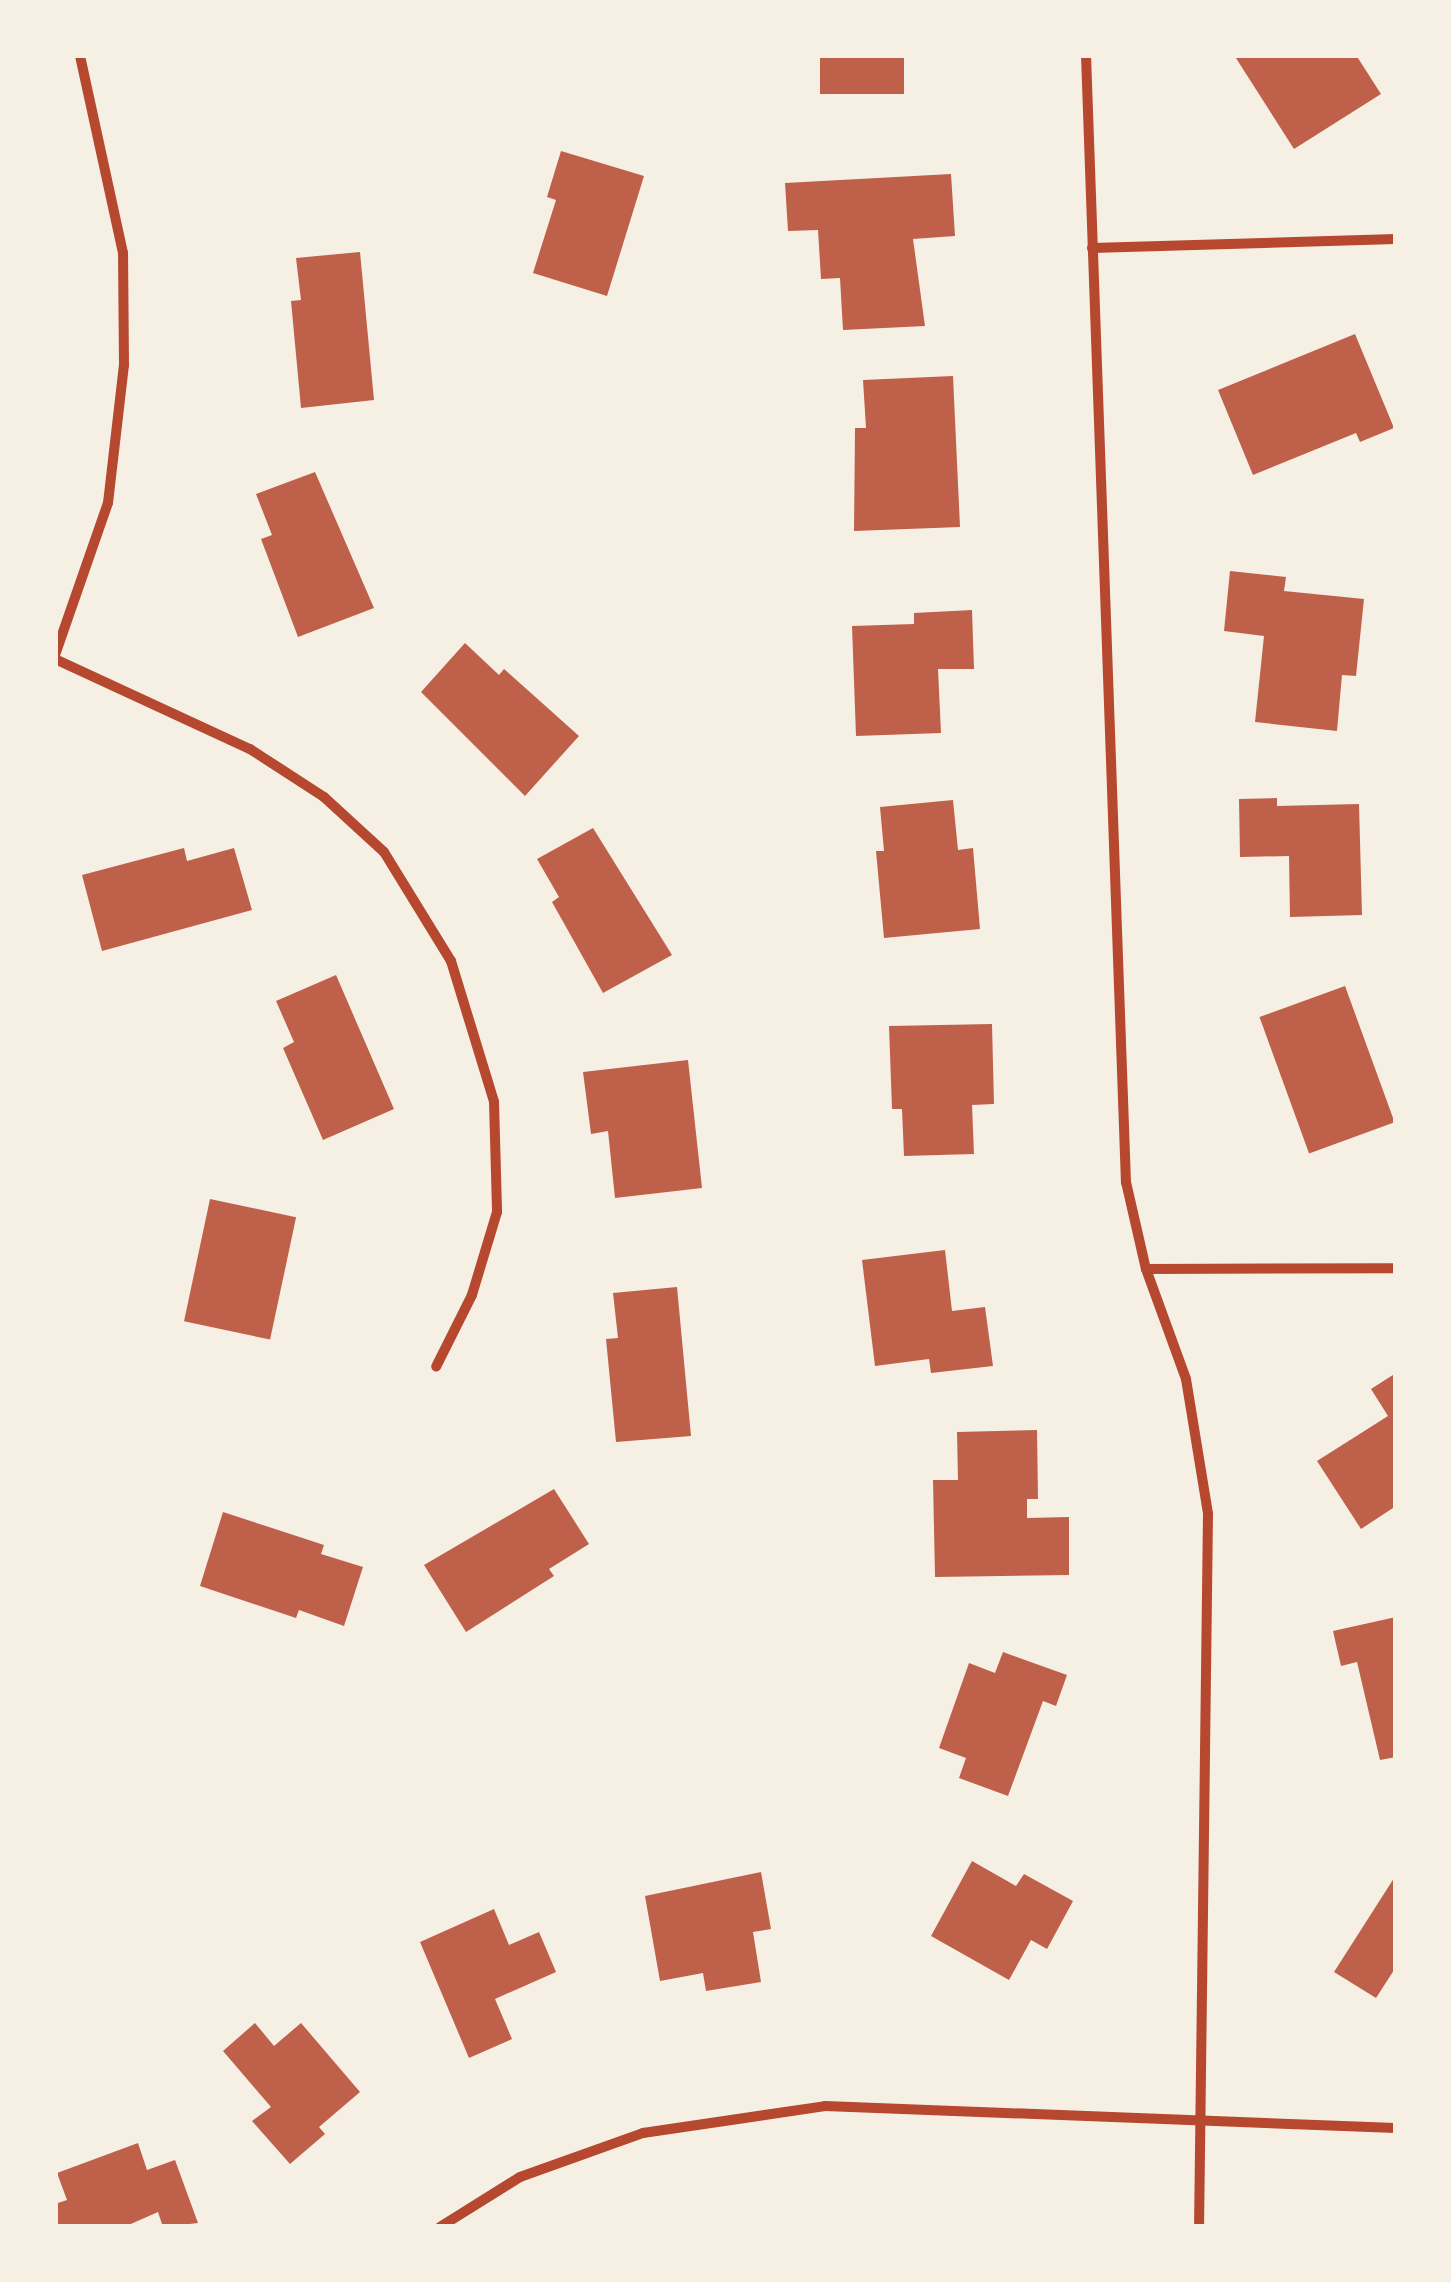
<!DOCTYPE html>
<html>
<head>
<meta charset="utf-8">
<style>
	body { margin:0 }
	#map { position:relative; width:1451px; height:2282px; overflow:hidden; background:#f6efe4; font-family:"DejaVu Sans",sans-serif }
	div>[style] { position:absolute }
	.building>* { inset:0; background:#bf614a; transform-origin:0 0 }
	.minor>* { height:10px; margin:-5px; padding:0 5px; transform-origin:5px; border-radius:5px; background:#b5482f }
	span { translate:-50% -50%; white-space:nowrap; text-align:center; line-height:1.15; -webkit-text-stroke:8px #f6efe4; paint-order:stroke }
	.frame { position:absolute; inset:0; border:58px solid #f6efe4; pointer-events:none }
</style>
</head>
<body>
<div id="map">
	<div class="building">
		<i style="left:820px;top:55px;width:84px;height:39px"></i>
		<i style="clip-path:polygon(1234px 55px,1356px 55px,1381px 94px,1294px 149px)"></i>
		<i style="clip-path:polygon(561px 151px,644px 176px,607px 296px,533px 273px,556px 200px,547px 197px)"></i>
		<i style="clip-path:polygon(951px 174px,955px 236px,913px 239px,925px 326px,843px 330px,840px 278px,821px 279px,818px 230px,788px 231px,785px 183px)"></i>
		<i style="clip-path:polygon(360px 252px,374px 400px,301px 408px,291px 301px,301px 300px,296px 258px)"></i>
		<i style="clip-path:polygon(1355px 334px,1394px 428px,1360px 442px,1356px 433px,1253px 475px,1218px 390px)"></i>
		<i style="clip-path:polygon(953px 376px,960px 527px,854px 531px,855px 428px,866px 428px,863px 380px)"></i>
		<i style="clip-path:polygon(315px 472px,374px 608px,298px 637px,261px 539px,272px 535px,256px 494px)"></i>
		<i style="clip-path:polygon(1230px 571px,1286px 577px,1284px 591px,1364px 599px,1356px 676px,1342px 675px,1337px 731px,1255px 722px,1264px 636px,1224px 631px)"></i>
		<i style="clip-path:polygon(972px 610px,974px 669px,938px 669px,941px 733px,856px 736px,852px 626px,914px 624px,914px 613px)"></i>
		<i style="clip-path:polygon(465px 643px,499px 675px,504px 669px,579px 736px,525px 796px,421px 692px)"></i>
		<i style="clip-path:polygon(1277px 798px,1277px 806px,1359px 804px,1362px 915px,1290px 917px,1289px 856px,1240px 857px,1239px 799px)"></i>
		<i style="clip-path:polygon(953px 800px,958px 850px,973px 848px,980px 929px,884px 938px,876px 851px,884px 851px,880px 807px)"></i>
		<i style="clip-path:polygon(593px 828px,672px 955px,603px 993px,552px 902px,559px 897px,537px 859px)"></i>
		<i style="clip-path:polygon(184px 848px,187px 861px,234px 848px,252px 910px,102px 951px,82px 875px)"></i>
		<i style="clip-path:polygon(336px 975px,394px 1109px,323px 1140px,283px 1048px,294px 1042px,276px 1001px)"></i>
		<i style="left:1345px;top:986px;width:145px;height:91px;rotate:70deg"></i>
		<i style="clip-path:polygon(992px 1024px,994px 1104px,972px 1105px,974px 1154px,904px 1156px,902px 1109px,892px 1109px,889px 1026px)"></i>
		<i style="clip-path:polygon(688px 1060px,702px 1188px,615px 1198px,608px 1131px,591px 1134px,583px 1072px)"></i>
		<i style="left:210px;top:1199px;width:88px;height:125px;rotate:12deg"></i>
		<i style="clip-path:polygon(945px 1250px,952px 1311px,985px 1307px,993px 1366px,931px 1373px,929px 1359px,875px 1366px,862px 1260px)"></i>
		<i style="clip-path:polygon(677px 1287px,691px 1436px,616px 1442px,606px 1339px,618px 1338px,613px 1293px)"></i>
		<i style="clip-path:polygon(1396px 1373px,1396px 1506px,1361px 1529px,1317px 1461px,1388px 1416px,1371px 1389px)"></i>
		<i style="clip-path:polygon(1037px 1430px,1038px 1499px,1027px 1499px,1027px 1518px,1069px 1517px,1069px 1575px,935px 1577px,933px 1480px,958px 1480px,957px 1432px)"></i>
		<i style="clip-path:polygon(554px 1489px,589px 1544px,549px 1569px,554px 1576px,466px 1632px,424px 1565px)"></i>
		<i style="clip-path:polygon(223px 1512px,324px 1545px,321px 1554px,363px 1567px,344px 1626px,299px 1610px,296px 1618px,200px 1586px)"></i>
		<i style="clip-path:polygon(1396px 1617px,1396px 1757px,1380px 1760px,1357px 1662px,1341px 1666px,1333px 1631px)"></i>
		<i style="clip-path:polygon(1003px 1652px,1067px 1675px,1056px 1706px,1043px 1701px,1008px 1796px,959px 1778px,966px 1758px,939px 1748px,969px 1663px,995px 1673px)"></i>
		<i style="clip-path:polygon(972px 1861px,1016px 1886px,1024px 1874px,1073px 1901px,1047px 1949px,1031px 1940px,1009px 1980px,931px 1936px)"></i>
		<i style="clip-path:polygon(761px 1872px,771px 1929px,753px 1932px,761px 1982px,706px 1991px,703px 1973px,660px 1981px,645px 1896px)"></i>
		<i style="clip-path:polygon(1396px 1875px,1396px 1967px,1376px 1998px,1334px 1972px)"></i>
		<i style="clip-path:polygon(494px 1909px,509px 1945px,539px 1932px,556px 1972px,495px 1999px,512px 2039px,469px 2058px,420px 1942px)"></i>
		<i style="clip-path:polygon(255px 2023px,274px 2046px,301px 2023px,360px 2092px,319px 2127px,325px 2134px,290px 2164px,252px 2121px,271px 2107px,223px 2051px)"></i>
		<i style="clip-path:polygon(138px 2143px,147px 2170px,175px 2160px,198px 2223px,163px 2227px,158px 2212px,124px 2227px,55px 2227px,55px 2204px,67px 2200px,57px 2173px)"></i>
	</div>
	<div class="minor">
		<i style="left:1086px;top:55px;width:1128px;rotate:87.97deg"></i>
		<i style="left:1126px;top:1182px;width:89px;rotate:77.1deg"></i>
		<i style="left:1146px;top:1269px;width:117px;rotate:70deg"></i>
		<i style="left:1186px;top:1379px;width:137px;rotate:80.7deg"></i>
		<i style="left:1208px;top:1514px;width:713px;rotate:90.72deg"></i>
		<i style="left:1092px;top:248px;width:304px;rotate:-1.7deg"></i>
		<i style="left:55px;top:655px;width:161px;rotate:-70.8deg"></i>
		<i style="left:108px;top:503px;width:139px;rotate:-83.4deg"></i>
		<i style="left:124px;top:365px;width:112px;rotate:-90.5deg"></i>
		<i style="left:123px;top:253px;width:203px;rotate:-102.3deg"></i>
		<i style="left:55px;top:659px;width:215px;rotate:24.8deg"></i>
		<i style="left:250px;top:749px;width:88px;rotate:33deg"></i>
		<i style="left:324px;top:797px;width:81px;rotate:42.5deg"></i>
		<i style="left:384px;top:852px;width:128px;rotate:58.4deg"></i>
		<i style="left:451px;top:961px;width:147px;rotate:73deg"></i>
		<i style="left:494px;top:1102px;width:110px;rotate:88.4deg"></i>
		<i style="left:497px;top:1212px;width:87px;rotate:106.8deg"></i>
		<i style="left:472px;top:1295px;width:80px;rotate:116.6deg"></i>
		<i style="left:1146px;top:1269px;width:250px;rotate:-0.2deg"></i>
		<i style="left:440px;top:2227px;width:94px;rotate:-32deg"></i>
		<i style="left:520px;top:2177px;width:131px;rotate:-19.7deg"></i>
		<i style="left:643px;top:2133px;width:184px;rotate:-8.4deg"></i>
		<i style="left:825px;top:2106px;width:571px;rotate:2.21deg"></i>
	</div>
	<div class="frame"></div>
</div>
</body>
</html>
